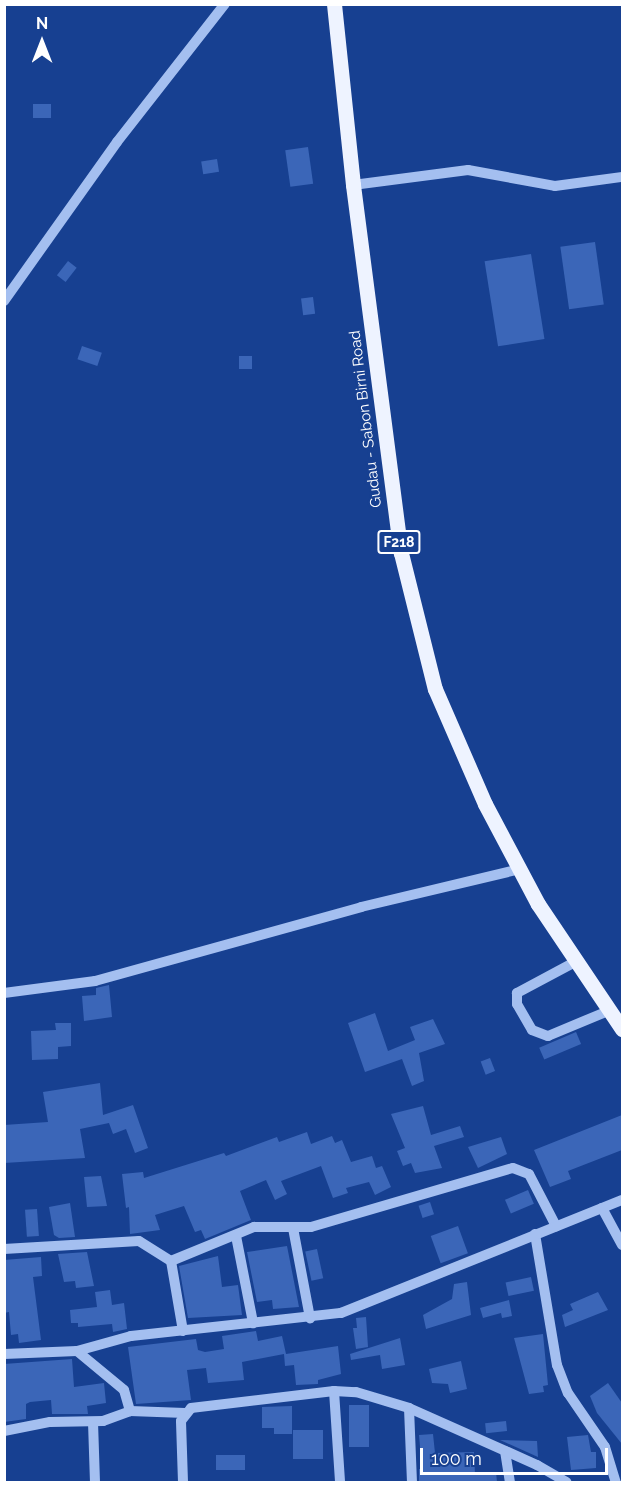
<!DOCTYPE html>
<html>
<head>
<meta charset="utf-8">
<style>
	body { margin:0 }
	#map { position:relative; width:627px; height:1487px; overflow:hidden; background:#174091; font-family:Raleway,sans-serif }
	div>[style] { position:absolute }
	.building>* { inset:0; background:#3b66b8; transform-origin:0 0 }
	.minor>* { height:10px; margin:-5px; padding:0 5px; transform-origin:5px; border-radius:5px; background:#a4bff0 }
	.major>* { height:15px; margin:-7.5px; padding:0 7.5px; transform-origin:7.5px; border-radius:7.5px; background:#eef3ff }
	span { translate:-50% -50%; white-space:nowrap; text-align:center; line-height:1.15; -webkit-text-stroke:4.5px #174091; paint-order:stroke }
	.shield-label span { padding:2px 4px; background:#174091; border:2px solid; border-radius:4px; -webkit-text-stroke-width:0 }
	.shield-label { font-size:14px; color:#fff; font-weight:700 }
	.street-label { font-size:15px; color:#fff }
	.frame { position:absolute; inset:0; border:6px solid #fff; pointer-events:none }
	.north { position:absolute; left:12px; top:12px; width:60px; height:60px; -webkit-text-stroke:4px #174091; paint-order:stroke; rotate:0deg; font-size:16px; font-weight:700; line-height:24px; text-align:center; color:#fff }
	.north::after { content:''; display:block; margin:auto; width:21px; height:27px; background:#fff; clip-path:polygon(50% 0,100% 100%,50% 72%,0 100%) }
	.scale { position:absolute; left:420px; top:1448px; width:188px; height:27px; box-sizing:border-box; border:3px solid #fff; border-top:0; padding-left:8px; font-size:18px; line-height:21px; white-space:nowrap; color:#fff; -webkit-text-stroke:4px #174091; paint-order:stroke }
</style>
</head>
<body>
<div id="map">
	<div class="building">
		<i style="left:33px;top:104px;width:18px;height:14px"></i>
		<i style="left:308px;top:147px;width:37px;height:23px;rotate:82deg"></i>
		<i style="left:217px;top:159px;width:13px;height:16px;rotate:81deg"></i>
		<i style="left:595px;top:242px;width:63px;height:35px;rotate:82deg"></i>
		<i style="left:531px;top:254px;width:86px;height:47px;rotate:81deg"></i>
		<i style="left:68px;top:261px;width:11px;height:18px;rotate:38deg"></i>
		<i style="left:313px;top:297px;width:17px;height:12px;rotate:83deg"></i>
		<i style="left:82px;top:346px;width:21px;height:14px;rotate:19deg"></i>
		<i style="left:239px;top:356px;width:13px;height:13px"></i>
		<i style="clip-path:polygon(109px 985px,112px 1017px,84px 1021px,82px 996px,96px 995px,96px 988px)"></i>
		<i style="clip-path:polygon(375px 1013px,388px 1051px,415px 1040px,410px 1027px,433px 1019px,445px 1044px,419px 1053px,424px 1081px,412px 1086px,402px 1059px,365px 1072px,348px 1023px)"></i>
		<i style="clip-path:polygon(55px 1023px,71px 1023px,71px 1046px,58px 1047px,58px 1059px,32px 1060px,31px 1031px,56px 1030px)"></i>
		<i style="left:576px;top:1032px;width:13px;height:40px;rotate:67deg"></i>
		<i style="left:490px;top:1058px;width:14px;height:10px;rotate:69deg"></i>
		<i style="clip-path:polygon(100px 1083px,103px 1115px,133px 1105px,148px 1148px,135px 1153px,126px 1129px,113px 1134px,109px 1123px,80px 1129px,85px 1158px,4px 1163px,4px 1125px,48px 1122px,43px 1092px)"></i>
		<i style="clip-path:polygon(423px 1106px,431px 1135px,460px 1126px,464px 1137px,434px 1146px,442px 1168px,415px 1173px,411px 1163px,403px 1166px,397px 1151px,405px 1148px,391px 1114px)"></i>
		<i style="clip-path:polygon(622px 1115px,622px 1150px,568px 1171px,571px 1179px,550px 1187px,534px 1150px)"></i>
		<i style="clip-path:polygon(307px 1132px,311px 1144px,332px 1136px,335px 1143px,342px 1140px,351px 1162px,372px 1156px,376px 1168px,382px 1166px,391px 1187px,375px 1195px,369px 1182px,346px 1188px,348px 1193px,333px 1198px,321px 1166px,281px 1181px,287px 1194px,275px 1200px,266px 1180px,240px 1191px,251px 1220px,205px 1239px,201px 1230px,195px 1232px,184px 1206px,155px 1215px,160px 1230px,130px 1234px,129px 1207px,126px 1208px,122px 1174px,143px 1172px,144px 1178px,224px 1153px,226px 1156px,277px 1137px,279px 1142px)"></i>
		<i style="clip-path:polygon(501px 1137px,507px 1154px,478px 1168px,468px 1147px)"></i>
		<i style="clip-path:polygon(101px 1176px,107px 1206px,87px 1207px,84px 1177px)"></i>
		<i style="left:528px;top:1190px;width:15px;height:25px;rotate:67deg"></i>
		<i style="left:430px;top:1202px;width:13px;height:12px;rotate:72deg"></i>
		<i style="clip-path:polygon(70px 1203px,75px 1237px,59px 1238px,54px 1235px,49px 1207px)"></i>
		<i style="left:37px;top:1209px;width:27px;height:12px;rotate:86deg"></i>
		<i style="left:458px;top:1226px;width:29px;height:29px;rotate:70deg"></i>
		<i style="clip-path:polygon(287px 1246px,299px 1307px,273px 1309px,272px 1300px,257px 1302px,247px 1252px)"></i>
		<i style="left:317px;top:1249px;width:30px;height:12px;rotate:78deg"></i>
		<i style="clip-path:polygon(87px 1252px,94px 1286px,76px 1288px,75px 1281px,64px 1282px,58px 1254px)"></i>
		<i style="clip-path:polygon(218px 1256px,222px 1287px,238px 1285px,242px 1315px,188px 1318px,179px 1266px)"></i>
		<i style="clip-path:polygon(41px 1257px,42px 1276px,33px 1277px,41px 1340px,19px 1343px,18px 1334px,11px 1335px,9px 1312px,4px 1313px,4px 1260px)"></i>
		<i style="left:531px;top:1277px;width:14px;height:26px;rotate:78deg"></i>
		<i style="clip-path:polygon(467px 1282px,471px 1315px,426px 1329px,423px 1315px,452px 1299px,454px 1284px)"></i>
		<i style="clip-path:polygon(110px 1290px,112px 1305px,124px 1303px,127px 1329px,113px 1332px,112px 1324px,78px 1327px,78px 1323px,71px 1323px,70px 1310px,97px 1307px,95px 1292px)"></i>
		<i style="clip-path:polygon(598px 1292px,608px 1310px,565px 1327px,562px 1315px,573px 1310px,570px 1304px)"></i>
		<i style="clip-path:polygon(509px 1300px,512px 1316px,502px 1318px,501px 1313px,483px 1318px,480px 1308px)"></i>
		<i style="clip-path:polygon(366px 1317px,368px 1347px,356px 1349px,353px 1328px,357px 1328px,356px 1318px)"></i>
		<i style="clip-path:polygon(256px 1331px,258px 1341px,282px 1336px,286px 1354px,338px 1346px,341px 1374px,318px 1380px,318px 1384px,296px 1385px,294px 1365px,285px 1366px,284px 1354px,242px 1362px,244px 1380px,208px 1383px,206px 1368px,187px 1370px,191px 1400px,136px 1404px,128px 1347px,196px 1339px,198px 1350px,205px 1352px,224px 1349px,222px 1336px)"></i>
		<i style="clip-path:polygon(543px 1334px,548px 1385px,543px 1386px,544px 1392px,529px 1394px,514px 1338px)"></i>
		<i style="clip-path:polygon(400px 1338px,405px 1365px,382px 1369px,380px 1355px,351px 1360px,350px 1354px)"></i>
		<i style="clip-path:polygon(72px 1359px,74px 1387px,104px 1383px,106px 1403px,87px 1406px,88px 1414px,52px 1414px,51px 1400px,30px 1402px,26px 1404px,26px 1419px,4px 1422px,4px 1364px)"></i>
		<i style="clip-path:polygon(461px 1361px,467px 1389px,450px 1393px,448px 1384px,432px 1383px,429px 1369px)"></i>
		<i style="clip-path:polygon(608px 1383px,622px 1403px,622px 1444px,597px 1413px,590px 1396px)"></i>
		<i style="left:349px;top:1405px;width:20px;height:42px"></i>
		<i style="clip-path:polygon(292px 1406px,292px 1434px,274px 1434px,274px 1428px,262px 1428px,262px 1407px)"></i>
		<i style="left:506px;top:1421px;width:10px;height:21px;rotate:84deg"></i>
		<i style="left:323px;top:1430px;width:29px;height:30px;rotate:90deg"></i>
		<i style="clip-path:polygon(433px 1434px,435px 1453px,474px 1452px,475px 1474px,496px 1472px,497px 1482px,419px 1481px,419px 1469px,422px 1469px,419px 1435px)"></i>
		<i style="clip-path:polygon(588px 1435px,591px 1452px,596px 1452px,596px 1468px,571px 1470px,567px 1437px)"></i>
		<i style="clip-path:polygon(500px 1440px,537px 1441px,538px 1457px)"></i>
		<i style="left:216px;top:1455px;width:29px;height:15px"></i>
	</div>
	<div class="minor">
		<i style="left:353px;top:185px;width:116px;rotate:-7.4deg"></i>
		<i style="left:468px;top:170px;width:88px;rotate:10.4deg"></i>
		<i style="left:555px;top:186px;width:68px;rotate:-7.7deg"></i>
		<i style="left:4px;top:301px;width:195px;rotate:-54.6deg"></i>
		<i style="left:117px;top:142px;width:175px;rotate:-52deg"></i>
		<i style="left:575px;top:962px;width:66px;rotate:151.9deg"></i>
		<i style="left:517px;top:993px;width:11px;rotate:90deg"></i>
		<i style="left:517px;top:1004px;width:30px;rotate:60deg"></i>
		<i style="left:532px;top:1030px;width:17px;rotate:21deg"></i>
		<i style="left:548px;top:1036px;width:65px;rotate:-22.6deg"></i>
		<i style="left:4px;top:993px;width:92px;rotate:-7.5deg"></i>
		<i style="left:95px;top:981px;width:276px;rotate:-15.5deg"></i>
		<i style="left:361px;top:907px;width:163px;rotate:-13.4deg"></i>
		<i style="left:602px;top:1208px;width:42px;rotate:61.6deg"></i>
		<i style="left:293px;top:1228px;width:92px;rotate:79.3deg"></i>
		<i style="left:535px;top:1234px;width:133px;rotate:80.5deg"></i>
		<i style="left:557px;top:1365px;width:30px;rotate:69deg"></i>
		<i style="left:568px;top:1393px;width:65px;rotate:55.6deg"></i>
		<i style="left:605px;top:1447px;width:37px;rotate:73deg"></i>
		<i style="left:236px;top:1236px;width:89px;rotate:78.9deg"></i>
		<i style="left:4px;top:1249px;width:135px;rotate:-3.4deg"></i>
		<i style="left:139px;top:1241px;width:38px;rotate:32deg"></i>
		<i style="left:171px;top:1261px;width:71px;rotate:80.3deg"></i>
		<i style="left:171px;top:1261px;width:90px;rotate:-22.3deg"></i>
		<i style="left:254px;top:1227px;width:57px"></i>
		<i style="left:311px;top:1227px;width:210px;rotate:-16.3deg"></i>
		<i style="left:513px;top:1168px;width:17px;rotate:21deg"></i>
		<i style="left:529px;top:1174px;width:59px;rotate:62.6deg"></i>
		<i style="left:77px;top:1351px;width:61px;rotate:39.7deg"></i>
		<i style="left:124px;top:1390px;width:22px;rotate:74deg"></i>
		<i style="left:130px;top:1411px;width:55px;rotate:2.1deg"></i>
		<i style="left:4px;top:1354px;width:73px;rotate:-2.4deg"></i>
		<i style="left:77px;top:1351px;width:56px;rotate:-15.5deg"></i>
		<i style="left:131px;top:1336px;width:211px;rotate:-6.3deg"></i>
		<i style="left:341px;top:1313px;width:303px;rotate:-21.9deg"></i>
		<i style="left:334px;top:1391px;width:91px;rotate:86.2deg"></i>
		<i style="left:409px;top:1408px;width:74px;rotate:87.7deg"></i>
		<i style="left:93px;top:1422px;width:60px;rotate:88.1deg"></i>
		<i style="left:4px;top:1431px;width:47px;rotate:-11.1deg"></i>
		<i style="left:50px;top:1422px;width:53px;rotate:-1.1deg"></i>
		<i style="left:103px;top:1421px;width:29px;rotate:-20deg"></i>
		<i style="left:505px;top:1451px;width:31px;rotate:81deg"></i>
		<i style="left:183px;top:1482px;width:61px;rotate:-91.9deg"></i>
		<i style="left:181px;top:1421px;width:16px;rotate:-52deg"></i>
		<i style="left:191px;top:1408px;width:144px;rotate:-6.8deg"></i>
		<i style="left:334px;top:1391px;width:22px;rotate:3deg"></i>
		<i style="left:356px;top:1392px;width:55px;rotate:16.8deg"></i>
		<i style="left:409px;top:1408px;width:140px;rotate:24deg"></i>
		<i style="left:537px;top:1465px;width:34px;rotate:30deg"></i>
	</div>
	<div class="major">
		<i style="left:334px;top:4px;width:182px;rotate:84deg"></i>
		<i style="left:353px;top:185px;width:371px;rotate:82.6deg"></i>
		<i style="left:401px;top:553px;width:140px;rotate:76deg"></i>
		<i style="left:435px;top:689px;width:125px;rotate:66.5deg"></i>
		<i style="left:485px;top:804px;width:113px;rotate:62.1deg"></i>
		<i style="left:538px;top:904px;width:151px;rotate:56.1deg"></i>
	</div>
	<div class="shield-label">
		<span style="left:399px;top:542px">F218</span>
	</div>
	<div class="street-label">
		<span style="left:366px;top:419px;rotate:-97deg">Gudau - Sabon Birni Road</span>
	</div>
	<div class="frame"></div>
	<div class="north">N</div>
	<div class="scale">100 m</div>
</div>
</body>
</html>
